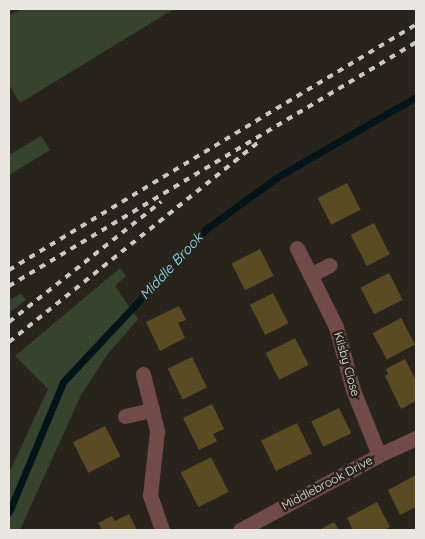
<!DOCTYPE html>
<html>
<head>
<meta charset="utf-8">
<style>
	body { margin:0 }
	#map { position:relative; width:425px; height:539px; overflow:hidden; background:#28241b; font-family:Quicksand,sans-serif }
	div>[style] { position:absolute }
	.green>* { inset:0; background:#36442d }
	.stream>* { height:7px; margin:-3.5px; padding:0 3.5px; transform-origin:3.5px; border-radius:3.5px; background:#001419 }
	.building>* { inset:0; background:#5a4b23; transform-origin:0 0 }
	.minor>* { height:15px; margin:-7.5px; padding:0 7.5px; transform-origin:7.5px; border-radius:7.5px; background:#724b48 }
	.rail>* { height:4px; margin-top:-2px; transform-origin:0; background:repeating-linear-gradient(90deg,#cac7c1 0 6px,transparent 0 12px) }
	span { translate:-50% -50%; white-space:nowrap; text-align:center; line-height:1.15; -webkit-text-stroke:5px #28241b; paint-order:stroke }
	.street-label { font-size:12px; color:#eae7e1 }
	.water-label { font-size:14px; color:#8de7fb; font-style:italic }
	.frame { position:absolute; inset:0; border:10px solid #eae7e1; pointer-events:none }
</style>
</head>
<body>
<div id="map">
	<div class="green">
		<i style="clip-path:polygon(23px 9px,174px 9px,20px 103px,9px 85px,9px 15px)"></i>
		<i style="clip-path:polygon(41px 136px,50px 150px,9px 175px,9px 155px)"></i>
		<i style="clip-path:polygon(120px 268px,126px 276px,115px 286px,138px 319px,107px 355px,81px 395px,20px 530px,9px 530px,9px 473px,48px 389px,15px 356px)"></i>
		<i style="clip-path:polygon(21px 294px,26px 300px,9px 313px,9px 300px)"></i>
	</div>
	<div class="stream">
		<i style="left:9px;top:512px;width:141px;rotate:-67.4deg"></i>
		<i style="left:63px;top:382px;width:209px;rotate:-46.9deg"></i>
		<i style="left:206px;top:229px;width:90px;rotate:-36deg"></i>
		<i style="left:279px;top:176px;width:158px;rotate:-30deg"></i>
	</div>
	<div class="building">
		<i style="left:347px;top:183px;width:30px;height:33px;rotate:63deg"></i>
		<i style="left:374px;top:223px;width:35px;height:26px;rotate:63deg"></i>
		<i style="left:260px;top:249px;width:30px;height:32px;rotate:63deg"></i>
		<i style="left:389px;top:273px;width:30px;height:32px;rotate:63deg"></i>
		<i style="left:273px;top:293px;width:34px;height:26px;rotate:63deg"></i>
		<i style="clip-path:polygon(179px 306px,186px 320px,178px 323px,185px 338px,160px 351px,146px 322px)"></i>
		<i style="left:401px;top:318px;width:30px;height:32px;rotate:62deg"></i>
		<i style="left:295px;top:338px;width:30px;height:33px;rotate:63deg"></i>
		<i style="left:192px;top:357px;width:34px;height:27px;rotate:64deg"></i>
		<i style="clip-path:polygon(405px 359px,416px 381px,416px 401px,401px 409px,385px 376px,388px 374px,386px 369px)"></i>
		<i style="clip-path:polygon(212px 404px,224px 429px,213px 434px,217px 441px,199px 450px,183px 418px)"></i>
		<i style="left:339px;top:408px;width:28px;height:31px;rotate:64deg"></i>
		<i style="left:297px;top:423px;width:34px;height:40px;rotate:64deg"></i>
		<i style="left:105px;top:426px;width:34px;height:36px;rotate:63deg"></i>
		<i style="left:211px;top:457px;width:39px;height:34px;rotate:63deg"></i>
		<i style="clip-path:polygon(416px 475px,416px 507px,400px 515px,388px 490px)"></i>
		<i style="clip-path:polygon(377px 502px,390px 527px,384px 530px,353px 530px,347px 518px)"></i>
		<i style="clip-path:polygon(129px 514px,137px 530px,102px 530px,98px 523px,112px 516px,115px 521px)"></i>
		<i style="clip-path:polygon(334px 522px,339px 530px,319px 530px)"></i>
	</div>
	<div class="minor">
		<i style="left:297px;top:248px;width:88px;rotate:63.7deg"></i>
		<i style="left:336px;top:327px;width:65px;rotate:74.9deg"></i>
		<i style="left:353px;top:390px;width:70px;rotate:68.2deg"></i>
		<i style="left:310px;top:275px;width:22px;rotate:-27deg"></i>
		<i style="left:143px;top:374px;width:59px;rotate:76.2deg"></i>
		<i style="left:157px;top:431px;width:64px;rotate:96.2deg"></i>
		<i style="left:150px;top:495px;width:37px;rotate:71deg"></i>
		<i style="left:125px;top:416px;width:28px;rotate:-13deg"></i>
		<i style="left:240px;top:530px;width:158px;rotate:-28.3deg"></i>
		<i style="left:379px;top:455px;width:41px;rotate:-24.7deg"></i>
	</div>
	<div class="rail">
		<i style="left:9px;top:270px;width:476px;rotate:-31.1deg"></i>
		<i style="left:9px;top:286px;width:475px;rotate:-30.9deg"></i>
		<i style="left:9px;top:322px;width:194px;rotate:-38.3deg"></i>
		<i style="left:9px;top:342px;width:320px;rotate:-38.7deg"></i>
	</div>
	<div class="street-label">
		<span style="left:347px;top:364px;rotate:74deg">Kilsby Close</span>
		<span style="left:327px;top:483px;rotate:-28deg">Middlebrook Drive</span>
	</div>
	<div class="water-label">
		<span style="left:171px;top:266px;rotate:-47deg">Middle Brook</span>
	</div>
	<div class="frame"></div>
</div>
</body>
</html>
